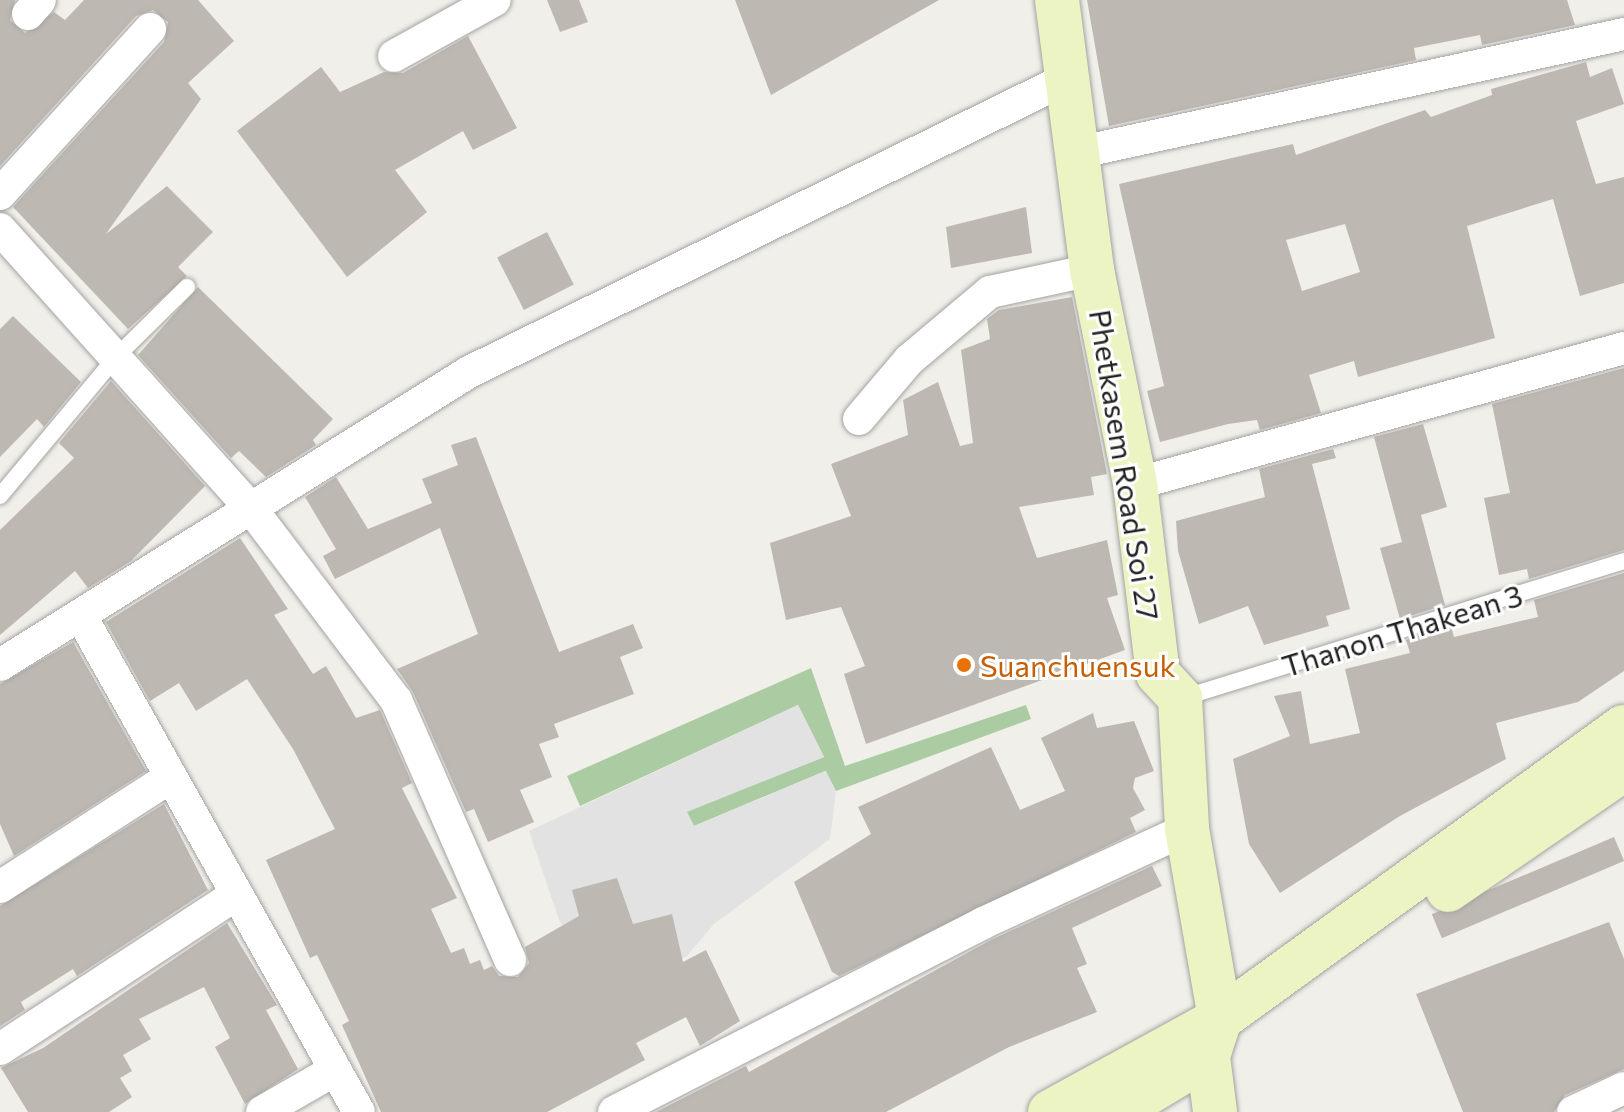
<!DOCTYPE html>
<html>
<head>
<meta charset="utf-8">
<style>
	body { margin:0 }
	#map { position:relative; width:1624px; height:1112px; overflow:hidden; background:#f1efe9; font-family:Commissioner,sans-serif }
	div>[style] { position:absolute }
	.forest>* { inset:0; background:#abcca2 }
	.parking>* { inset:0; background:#e2e2e2 }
	.building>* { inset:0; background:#beb8b2; transform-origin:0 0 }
	.roads { filter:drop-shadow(0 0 2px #a3a3a3) drop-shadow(0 0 2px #a3a3a3) }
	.lane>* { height:16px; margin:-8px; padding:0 8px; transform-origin:8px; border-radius:8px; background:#fff }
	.street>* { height:32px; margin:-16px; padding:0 16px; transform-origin:16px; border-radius:16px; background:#fff }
	.secondary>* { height:44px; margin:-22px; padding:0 22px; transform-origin:22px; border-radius:22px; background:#edf4c4 }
	.dots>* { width:22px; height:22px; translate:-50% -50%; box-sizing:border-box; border:4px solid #fff; border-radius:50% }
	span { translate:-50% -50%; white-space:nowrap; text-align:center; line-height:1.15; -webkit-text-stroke:6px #fff; paint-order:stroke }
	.street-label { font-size:30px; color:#222 }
	.food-label { font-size:30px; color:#c56008 }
	.left { translate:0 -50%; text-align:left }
</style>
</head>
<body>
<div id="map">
	<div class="forest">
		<i style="clip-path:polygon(811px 668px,845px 766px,1026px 705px,1031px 719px,836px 791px,825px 771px,694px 826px,686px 811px,824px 757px,798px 705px,580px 806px,567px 776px)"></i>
	</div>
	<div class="parking">
		<i style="clip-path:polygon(798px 705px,824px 757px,687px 812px,694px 826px,826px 771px,836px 791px,830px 839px,714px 924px,687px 956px,602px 996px,559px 920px,529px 831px)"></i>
	</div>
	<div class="building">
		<i style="clip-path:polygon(0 0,15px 0,10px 20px,25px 33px,54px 12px,65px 20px,84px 0,198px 0,234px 41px,188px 83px,201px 99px,106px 234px,167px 186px,213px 232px,178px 267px,187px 276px,128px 329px,13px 207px,164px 42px,168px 22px,153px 10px,136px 16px,0 166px)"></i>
		<i style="clip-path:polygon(547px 0,579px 0,588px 22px,560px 32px)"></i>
		<i style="clip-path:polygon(735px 0,939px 0,771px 95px)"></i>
		<i style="clip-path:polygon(1087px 0,1567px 0,1575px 25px,1482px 45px,1480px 35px,1414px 48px,1416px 60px,1109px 126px)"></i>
		<i style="clip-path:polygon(468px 36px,517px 128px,473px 150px,463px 131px,395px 170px,427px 212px,347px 277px,237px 131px,321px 67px,340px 92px,384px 72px,403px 73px)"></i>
		<i style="clip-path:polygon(evenodd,1586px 62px,1590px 77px,1612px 68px,1624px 104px,1576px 121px,1596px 184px,1624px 177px,1624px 283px,1580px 296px,1553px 199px,1467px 226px,1495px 338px,1358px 377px,1354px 361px,1309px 375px,1321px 413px,1260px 430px,1257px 420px,1228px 424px,1160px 442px,1147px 391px,1164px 386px,1119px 184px,1293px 144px,1296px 155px,1425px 110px,1431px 117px,1492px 95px,1491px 89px,1586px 62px,1345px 224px,1360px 272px,1302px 291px,1286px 240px,1345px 224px)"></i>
		<i style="clip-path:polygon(1026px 207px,1032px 253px,951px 268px,946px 227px)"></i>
		<i style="left:547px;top:232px;width:59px;height:56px;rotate:63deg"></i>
		<i style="clip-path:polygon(198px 287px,333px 419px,313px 440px,316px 445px,266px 477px,239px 451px,231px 458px,138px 355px)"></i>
		<i style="clip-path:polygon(1072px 297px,1107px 474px,1091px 477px,1094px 495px,1019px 507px,1037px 558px,1107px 540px,1118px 595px,1107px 598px,1125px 650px,866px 744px,844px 674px,865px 666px,841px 607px,786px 620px,770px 543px,851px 516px,831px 464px,908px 435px,903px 400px,938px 382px,960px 446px,973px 443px,961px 350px,990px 339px,987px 319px,999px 310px)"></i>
		<i style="clip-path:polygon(13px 316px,81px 382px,44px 427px,37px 419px,0 457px,0 329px)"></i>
		<i style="clip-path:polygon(1624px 368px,1624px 550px,1529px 579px,1527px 569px,1499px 575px,1484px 498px,1510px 493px,1492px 404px)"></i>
		<i style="clip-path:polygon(111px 381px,205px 486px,131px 561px,88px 588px,75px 571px,0 635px,0 530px,74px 458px,59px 443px)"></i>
		<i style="clip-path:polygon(1423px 424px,1447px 507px,1421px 515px,1445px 605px,1400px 619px,1380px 548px,1402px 542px,1374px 437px)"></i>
		<i style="clip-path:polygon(476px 437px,559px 652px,633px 624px,643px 648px,620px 657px,634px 694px,554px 724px,559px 737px,539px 744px,552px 777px,520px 790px,534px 822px,488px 842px,474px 809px,466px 812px,413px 692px,397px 669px,478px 634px,440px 528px,335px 579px,323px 556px,336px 549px,305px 497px,336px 477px,368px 529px,432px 503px,422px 479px,458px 465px,451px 445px)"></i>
		<i style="clip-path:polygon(1333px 449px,1336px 458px,1312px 464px,1350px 609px,1326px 616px,1329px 626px,1264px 645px,1248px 606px,1199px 624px,1178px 551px,1176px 521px,1265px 497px,1259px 469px)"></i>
		<i style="clip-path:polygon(240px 538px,288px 609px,274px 615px,313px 674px,326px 666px,356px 718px,380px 710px,412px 783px,402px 788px,457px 898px,431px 909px,451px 953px,464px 948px,470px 964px,480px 960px,484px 970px,492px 966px,499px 976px,518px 977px,529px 963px,525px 947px,579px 916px,572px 890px,617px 878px,633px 924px,672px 914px,683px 962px,706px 950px,740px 1021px,700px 1046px,686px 1017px,636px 1043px,645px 1060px,547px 1112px,381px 1112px,342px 1025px,349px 1021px,317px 955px,310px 958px,266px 860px,335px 829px,293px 749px,247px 679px,196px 711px,179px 683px,150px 701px,106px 622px)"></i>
		<i style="clip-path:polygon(1624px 573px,1624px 671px,1578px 702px,1496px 723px,1506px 759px,1400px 816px,1280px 893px,1249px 844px,1233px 759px,1290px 736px,1274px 696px,1301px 691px,1310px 744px,1360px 733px,1345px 669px,1410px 653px,1406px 640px,1451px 626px,1454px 637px,1538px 617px,1534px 600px)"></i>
		<i style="clip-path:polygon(73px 642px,146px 771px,14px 856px,0 824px,0 684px)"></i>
		<i style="clip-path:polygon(1093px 713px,1097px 728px,1134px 721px,1154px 771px,1135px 778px,1133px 788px,1145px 810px,1130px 818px,1136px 832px,839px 976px,832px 972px,794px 882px,871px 834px,858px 807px,991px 747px,1020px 810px,1065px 791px,1041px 738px)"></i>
		<i style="clip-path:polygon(164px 804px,208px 890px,77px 976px,73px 969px,21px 1002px,25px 1010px,0 1026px,0 906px)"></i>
		<i style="left:1614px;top:837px;width:26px;height:198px;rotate:67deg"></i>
		<i style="clip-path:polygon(1152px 866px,1162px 886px,1072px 928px,1087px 964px,1077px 968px,1097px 1012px,1009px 1047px,886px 1112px,656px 1112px,746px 1066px,749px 1072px,991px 940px)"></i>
		<i style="clip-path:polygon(1609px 922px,1624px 959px,1624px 1069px,1565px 1095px,1554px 1112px,1463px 1112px,1416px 994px)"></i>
		<i style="clip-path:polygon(227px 923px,277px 1005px,266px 1010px,298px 1069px,245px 1104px,215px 1047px,230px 1038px,204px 987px,139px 1019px,151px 1039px,123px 1055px,132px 1071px,120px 1078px,132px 1097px,109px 1112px,28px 1112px,1px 1068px,43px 1048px)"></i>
	</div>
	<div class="roads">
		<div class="lane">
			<i style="left:0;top:496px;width:184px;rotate:-50.1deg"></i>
			<i style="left:118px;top:355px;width:97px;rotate:-44.6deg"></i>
			<i style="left:1182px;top:698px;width:463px;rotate:-17.2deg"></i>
		</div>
		<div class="street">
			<i style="left:28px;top:14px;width:18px;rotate:-49deg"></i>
			<i style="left:394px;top:56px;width:115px;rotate:-29deg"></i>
			<i style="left:1076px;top:153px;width:561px;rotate:-12.25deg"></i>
			<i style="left:0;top:194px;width:223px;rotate:-47.7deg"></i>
			<i style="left:0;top:229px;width:379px;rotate:48.1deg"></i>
			<i style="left:253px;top:511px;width:237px;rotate:52.9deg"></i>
			<i style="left:396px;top:700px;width:284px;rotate:66.3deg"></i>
			<i style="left:859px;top:419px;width:77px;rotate:-49.7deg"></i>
			<i style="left:909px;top:360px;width:106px;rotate:-40deg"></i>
			<i style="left:990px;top:292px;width:104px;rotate:-12.2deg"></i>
			<i style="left:1135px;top:484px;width:508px;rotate:-15.54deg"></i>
			<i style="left:82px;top:618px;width:566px;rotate:60.72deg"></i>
			<i style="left:0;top:665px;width:553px;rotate:-31.99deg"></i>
			<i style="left:469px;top:372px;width:663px;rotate:-26.14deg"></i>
			<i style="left:0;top:887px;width:203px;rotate:-32.8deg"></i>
			<i style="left:0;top:1049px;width:283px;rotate:-33.2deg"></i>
			<i style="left:262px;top:1112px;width:84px;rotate:-29.9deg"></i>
			<i style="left:614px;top:1112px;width:415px;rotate:-27.1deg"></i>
			<i style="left:983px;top:923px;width:225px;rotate:-24.7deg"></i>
			<i style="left:1573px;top:1112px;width:56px;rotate:-25.2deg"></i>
		</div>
		<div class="secondary">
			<i style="left:1057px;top:0;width:272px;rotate:82.6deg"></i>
			<i style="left:1092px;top:270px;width:218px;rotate:78.6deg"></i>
			<i style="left:1135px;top:484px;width:191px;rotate:83.1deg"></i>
			<i style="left:1158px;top:674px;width:33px;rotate:47deg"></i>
			<i style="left:1180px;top:698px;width:131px;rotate:86.9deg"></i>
			<i style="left:1187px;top:829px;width:193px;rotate:80.1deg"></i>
			<i style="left:1220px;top:1019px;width:40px;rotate:108deg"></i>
			<i style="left:1208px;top:1057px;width:55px;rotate:82.7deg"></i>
			<i style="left:1448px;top:890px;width:214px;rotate:-34.5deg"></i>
			<i style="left:1050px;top:1112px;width:194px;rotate:-28.7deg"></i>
			<i style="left:1220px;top:1019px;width:498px;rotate:-35.9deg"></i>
			<i style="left:1116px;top:1112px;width:91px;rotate:-31.1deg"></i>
		</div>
	</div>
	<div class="dots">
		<i style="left:964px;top:665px;background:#e8710a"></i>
	</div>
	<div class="street-label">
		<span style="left:1125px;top:465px;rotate:81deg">Phetkasem Road Soi 27</span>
		<span style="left:1402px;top:630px;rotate:-17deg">Thanon Thakean 3</span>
	</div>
	<div class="food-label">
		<span class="left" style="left:980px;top:665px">Suanchuensuk</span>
	</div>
</div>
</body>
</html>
